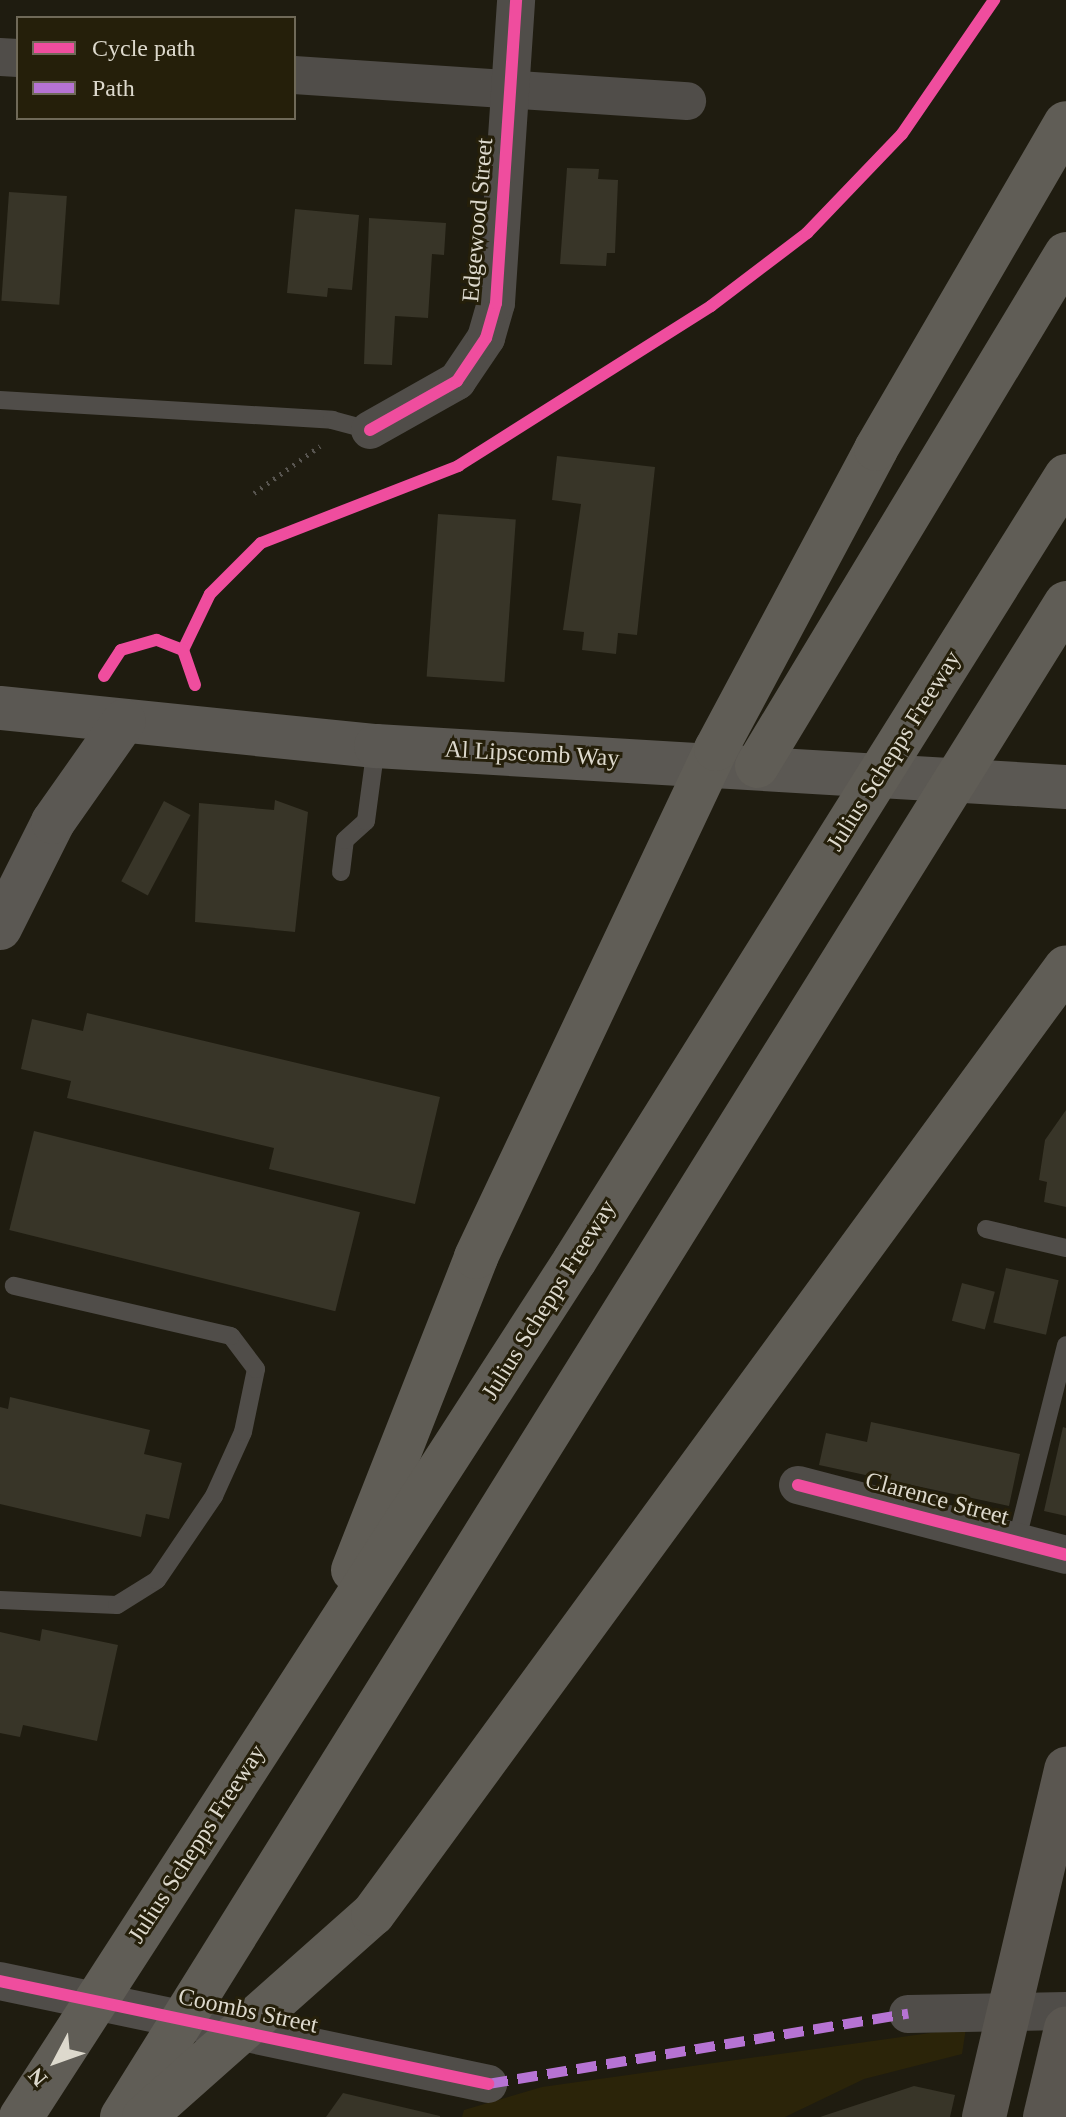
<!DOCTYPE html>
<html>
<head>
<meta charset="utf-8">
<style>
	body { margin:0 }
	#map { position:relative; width:1066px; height:2117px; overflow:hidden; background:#1f1c10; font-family:Georgia,serif }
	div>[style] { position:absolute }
	.built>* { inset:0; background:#2b2409 }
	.building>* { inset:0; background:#383528; transform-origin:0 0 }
	.path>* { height:5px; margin-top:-2.5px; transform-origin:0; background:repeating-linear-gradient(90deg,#585550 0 2px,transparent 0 8px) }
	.lane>* { height:18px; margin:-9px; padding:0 9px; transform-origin:9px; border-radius:9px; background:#504d49 }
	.street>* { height:38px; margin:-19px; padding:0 19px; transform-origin:19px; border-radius:19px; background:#504d49 }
	.secondary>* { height:44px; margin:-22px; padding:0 22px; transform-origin:22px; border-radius:22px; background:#5b5853 }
	.primary>* { height:44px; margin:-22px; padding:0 22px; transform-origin:22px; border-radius:22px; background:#5a5650 }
	.highway>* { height:44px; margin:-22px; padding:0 22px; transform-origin:22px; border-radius:22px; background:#605d56 }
	.highway-bridge>* { height:44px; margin:-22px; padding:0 22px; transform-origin:22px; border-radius:22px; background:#605d56 }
	.quiet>* { height:10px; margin-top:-5px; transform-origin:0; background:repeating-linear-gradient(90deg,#b673d3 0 20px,transparent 0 30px) }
	.cycleway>* { height:12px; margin:-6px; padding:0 6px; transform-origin:6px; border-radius:6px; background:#ef4d9e }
	span { translate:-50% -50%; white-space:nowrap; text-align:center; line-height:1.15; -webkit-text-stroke:6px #251f0a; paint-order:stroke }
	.street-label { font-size:24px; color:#ddd9cd }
	.legend { position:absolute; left:16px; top:16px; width:280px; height:104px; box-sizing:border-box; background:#251f0a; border:2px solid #6f6958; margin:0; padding:10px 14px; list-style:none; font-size:24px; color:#ddd9cd }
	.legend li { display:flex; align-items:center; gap:16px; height:40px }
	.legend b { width:40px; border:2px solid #6f6958 }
	.north { position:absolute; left:16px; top:2021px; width:80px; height:80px; -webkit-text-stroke:6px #251f0a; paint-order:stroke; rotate:229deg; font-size:22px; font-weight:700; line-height:32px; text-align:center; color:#ddd9cd }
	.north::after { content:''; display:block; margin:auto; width:28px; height:36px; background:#ddd9cd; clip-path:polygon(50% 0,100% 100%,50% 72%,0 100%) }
</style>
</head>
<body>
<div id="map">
	<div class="built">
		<i style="clip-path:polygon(966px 2028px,962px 2054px,864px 2079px,785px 2117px,462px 2117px,464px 2110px,542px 2087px)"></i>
	</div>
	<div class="building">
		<i style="clip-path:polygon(567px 168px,599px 169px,598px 179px,618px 180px,615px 253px,607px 253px,606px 266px,560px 264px)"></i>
		<i style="left:9px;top:192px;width:58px;height:109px;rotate:4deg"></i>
		<i style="clip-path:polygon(295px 209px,359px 215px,352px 290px,328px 288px,327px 297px,287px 293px)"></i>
		<i style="clip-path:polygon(369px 218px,446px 223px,444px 255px,432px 254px,428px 318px,395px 316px,392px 365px,364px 364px)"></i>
		<i style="clip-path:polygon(557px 456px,655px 467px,637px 635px,618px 633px,616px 654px,582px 650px,584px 632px,563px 630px,581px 504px,552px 500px)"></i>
		<i style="left:438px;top:514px;width:78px;height:163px;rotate:4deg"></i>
		<i style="clip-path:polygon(275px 800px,308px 812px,295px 932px,195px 922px,199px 803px,274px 810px)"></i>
		<i style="left:164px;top:801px;width:30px;height:91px;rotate:28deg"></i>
		<i style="clip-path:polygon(87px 1013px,440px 1097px,415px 1204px,269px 1169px,274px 1148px,67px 1098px,71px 1081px,21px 1069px,32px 1019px,83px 1031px)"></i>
		<i style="clip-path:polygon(1066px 1110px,1066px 1207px,1044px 1202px,1047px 1182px,1039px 1180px,1045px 1140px)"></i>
		<i style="left:34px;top:1131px;width:336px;height:102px;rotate:14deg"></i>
		<i style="left:1006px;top:1268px;width:54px;height:56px;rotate:13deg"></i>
		<i style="left:962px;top:1283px;width:34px;height:39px;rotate:15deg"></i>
		<i style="clip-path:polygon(10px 1397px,150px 1430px,144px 1454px,182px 1463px,169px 1519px,146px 1514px,141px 1537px,0 1504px,0 1407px,8px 1409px)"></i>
		<i style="clip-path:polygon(871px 1422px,1020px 1454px,1009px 1506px,819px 1465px,826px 1433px,867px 1442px)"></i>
		<i style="clip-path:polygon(1063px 1427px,1066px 1428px,1066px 1516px,1044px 1511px)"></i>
		<i style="clip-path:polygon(42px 1629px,118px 1645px,97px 1741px,23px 1725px,20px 1737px,0 1733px,0 1632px,40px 1641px)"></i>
		<i style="clip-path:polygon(914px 2086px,955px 2095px,950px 2117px,820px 2117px)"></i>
		<i style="clip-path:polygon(343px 2093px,440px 2116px,440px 2117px,326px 2117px)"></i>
	</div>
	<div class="path">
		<i style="left:254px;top:493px;width:81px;rotate:-35.5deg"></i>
	</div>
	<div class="lane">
		<i style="left:0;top:400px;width:333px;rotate:3.4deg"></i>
		<i style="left:332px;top:420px;width:39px;rotate:15deg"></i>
		<i style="left:341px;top:872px;width:32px;rotate:-83deg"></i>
		<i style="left:345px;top:840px;width:28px;rotate:-42deg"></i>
		<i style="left:366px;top:821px;width:76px;rotate:-82.4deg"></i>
		<i style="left:986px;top:1229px;width:82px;rotate:13.4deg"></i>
		<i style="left:1016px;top:1543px;width:204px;rotate:-75.8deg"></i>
		<i style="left:0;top:1600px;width:117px;rotate:2.4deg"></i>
		<i style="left:117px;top:1605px;width:47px;rotate:-32deg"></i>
		<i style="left:157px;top:1580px;width:102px;rotate:-55.8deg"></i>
		<i style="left:214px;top:1496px;width:70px;rotate:-65.6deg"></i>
		<i style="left:243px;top:1432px;width:64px;rotate:-78.3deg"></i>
		<i style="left:256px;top:1369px;width:41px;rotate:-127.1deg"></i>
		<i style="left:231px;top:1336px;width:223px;rotate:-167deg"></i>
	</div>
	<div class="street">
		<i style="left:0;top:57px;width:18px;rotate:3deg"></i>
		<i style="left:294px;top:75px;width:394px;rotate:3.8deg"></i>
		<i style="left:370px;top:430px;width:100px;rotate:-29.4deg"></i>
		<i style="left:457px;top:381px;width:52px;rotate:-56deg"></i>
		<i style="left:486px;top:338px;width:36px;rotate:-74deg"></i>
		<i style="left:496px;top:303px;width:304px;rotate:-86.2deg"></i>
		<i style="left:798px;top:1485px;width:277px;rotate:14.6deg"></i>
		<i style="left:0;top:1981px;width:499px;rotate:11.9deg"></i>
		<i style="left:908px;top:2014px;width:158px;rotate:-1.1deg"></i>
	</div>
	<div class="secondary">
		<i style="left:0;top:708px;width:378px;rotate:5.8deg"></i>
		<i style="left:376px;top:746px;width:691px;rotate:3.4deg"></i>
		<i style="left:0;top:928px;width:119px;rotate:-63.4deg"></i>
		<i style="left:53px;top:822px;width:123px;rotate:-54.9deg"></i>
	</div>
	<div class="primary">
		<i style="left:984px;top:2117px;width:358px;rotate:-76.7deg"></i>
		<i style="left:1045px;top:2117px;width:91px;rotate:-76.7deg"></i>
	</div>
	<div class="highway">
		<i style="left:757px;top:766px;width:598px;rotate:-58.89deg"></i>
	</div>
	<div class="highway-bridge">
		<i style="left:353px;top:1570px;width:336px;rotate:-68.5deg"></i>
		<i style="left:476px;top:1257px;width:562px;rotate:-64.71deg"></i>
		<i style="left:716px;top:749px;width:340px;rotate:-61.9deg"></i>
		<i style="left:876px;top:449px;width:377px;rotate:-59.8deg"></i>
		<i style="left:21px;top:2117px;width:1020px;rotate:-57.12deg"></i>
		<i style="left:575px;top:1260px;width:925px;rotate:-57.94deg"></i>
		<i style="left:122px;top:2117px;width:1784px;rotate:-58.06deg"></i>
		<i style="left:144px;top:2117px;width:306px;rotate:-41.6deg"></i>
		<i style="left:373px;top:1914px;width:1173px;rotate:-53.8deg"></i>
	</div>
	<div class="quiet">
		<i style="left:488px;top:2084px;width:426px;rotate:-9.5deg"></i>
	</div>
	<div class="cycleway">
		<i style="left:370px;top:430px;width:100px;rotate:-29.4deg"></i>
		<i style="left:457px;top:381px;width:52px;rotate:-56deg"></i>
		<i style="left:486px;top:338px;width:36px;rotate:-74deg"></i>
		<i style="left:496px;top:303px;width:304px;rotate:-86.2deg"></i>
		<i style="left:183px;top:650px;width:62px;rotate:-64.3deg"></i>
		<i style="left:210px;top:594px;width:72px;rotate:-45deg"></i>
		<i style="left:261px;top:543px;width:212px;rotate:-21.3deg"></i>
		<i style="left:458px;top:466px;width:299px;rotate:-32.3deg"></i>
		<i style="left:711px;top:306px;width:121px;rotate:-37.2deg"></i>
		<i style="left:807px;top:233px;width:137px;rotate:-46.2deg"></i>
		<i style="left:902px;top:134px;width:163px;rotate:-55.5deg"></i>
		<i style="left:104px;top:676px;width:31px;rotate:-57deg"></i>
		<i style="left:121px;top:650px;width:37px;rotate:-16deg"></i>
		<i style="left:157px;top:640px;width:28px;rotate:21deg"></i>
		<i style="left:183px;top:650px;width:37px;rotate:71deg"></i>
		<i style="left:798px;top:1485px;width:277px;rotate:14.6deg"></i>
		<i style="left:0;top:1981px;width:499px;rotate:11.9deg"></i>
	</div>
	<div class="street-label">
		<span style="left:478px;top:220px;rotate:-85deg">Edgewood Street</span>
		<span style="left:894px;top:751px;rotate:-58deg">Julius Schepps Freeway</span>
		<span style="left:532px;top:754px;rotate:3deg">Al Lipscomb Way</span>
		<span style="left:549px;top:1300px;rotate:-58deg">Julius Schepps Freeway</span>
		<span style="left:937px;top:1499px;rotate:15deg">Clarence Street</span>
		<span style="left:197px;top:1844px;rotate:-57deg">Julius Schepps Freeway</span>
		<span style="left:248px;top:2011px;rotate:12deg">Coombs Street</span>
	</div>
	<ul class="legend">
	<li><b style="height:10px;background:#ef4d9e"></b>Cycle path</li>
	<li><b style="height:10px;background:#b673d3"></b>Path</li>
	</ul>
	<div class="north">N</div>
</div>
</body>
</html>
